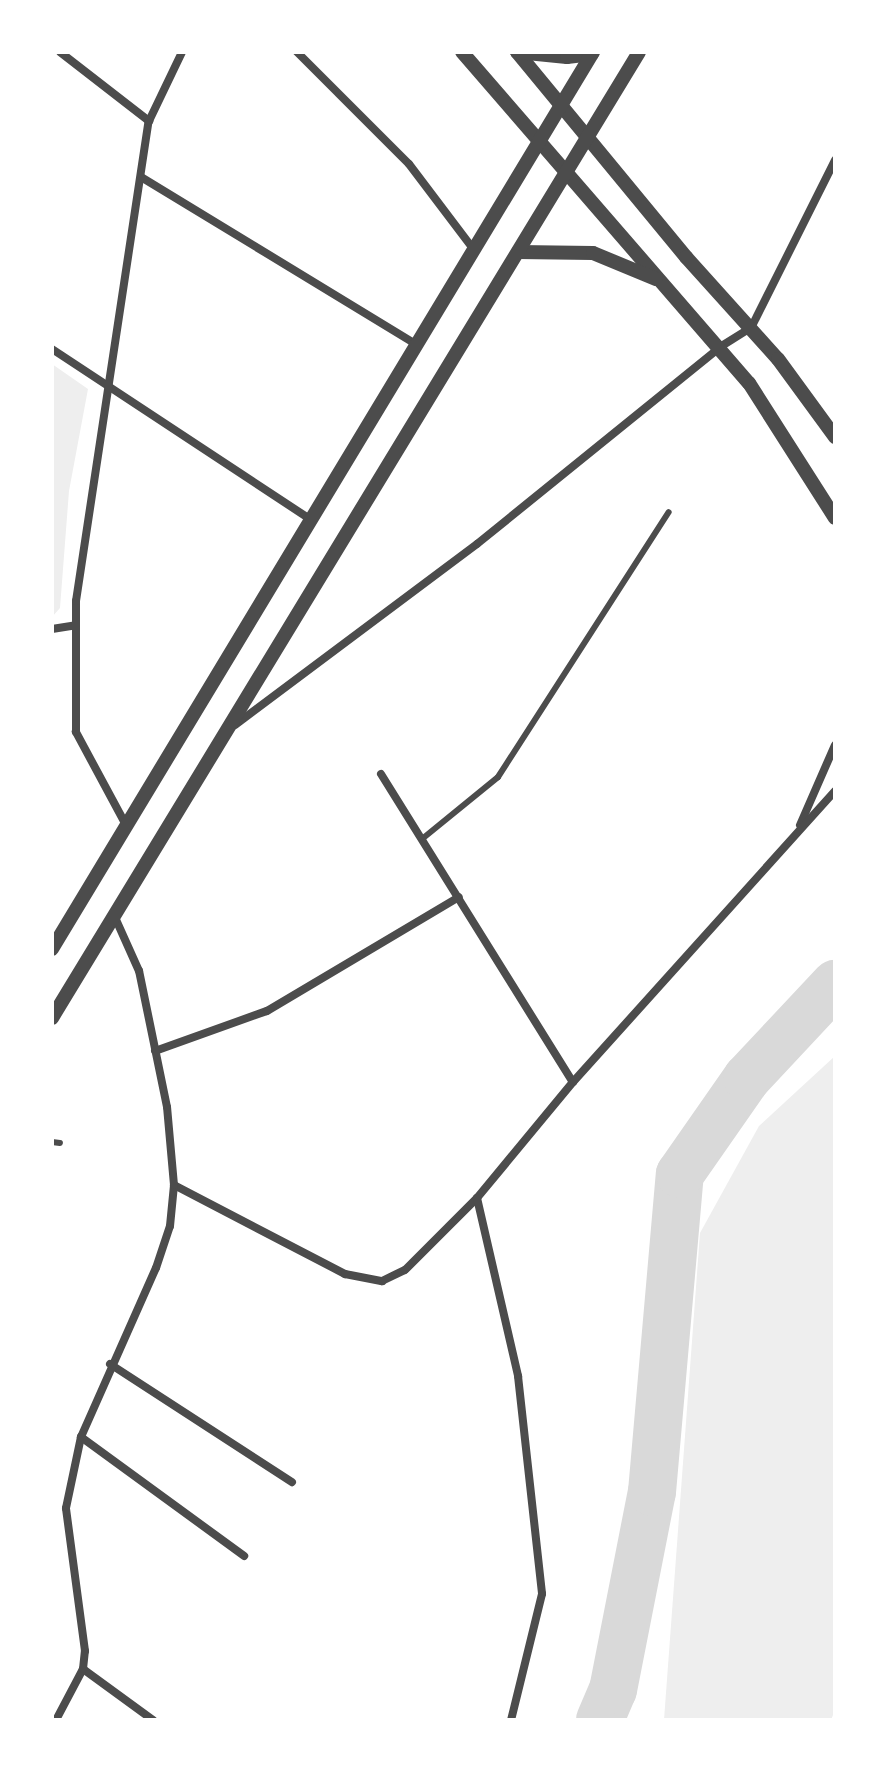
<!DOCTYPE html>
<html>
<head>
<meta charset="utf-8">
<style>
	body { margin:0 }
	#map { position:relative; width:887px; height:1772px; overflow:hidden; background:#fff; font-family:Spectral,serif }
	div>[style] { position:absolute }
	.green>* { inset:0; background:#eee }
	.river>* { height:48px; margin:-24px; padding:0 24px; transform-origin:24px; border-radius:24px; background:#d9d9d9 }
	.service>* { height:6px; margin:-3px; padding:0 3px; transform-origin:3px; border-radius:3px; background:#4c4c4c }
	.minor>* { height:8px; margin:-4px; padding:0 4px; transform-origin:4px; border-radius:4px; background:#4c4c4c }
	.tertiary>* { height:14px; margin:-7px; padding:0 7px; transform-origin:7px; border-radius:7px; background:#4c4c4c }
	span { translate:-50% -50%; white-space:nowrap; text-align:center; line-height:1.15; -webkit-text-stroke:8px #fff; paint-order:stroke }
	.frame { position:absolute; inset:0; border:54px solid #fff; pointer-events:none }
</style>
</head>
<body>
<div id="map">
	<div class="green">
		<i style="clip-path:polygon(52px 364px,88px 389px,69px 491px,60px 608px,52px 617px)"></i>
		<i style="clip-path:polygon(835px 1056px,835px 1710px,831px 1720px,664px 1720px,700px 1233px,759px 1126px)"></i>
	</div>
	<div class="river">
		<i style="left:600px;top:1720px;width:33px;rotate:-67deg"></i>
		<i style="left:613px;top:1690px;width:202px;rotate:-78.9deg"></i>
		<i style="left:652px;top:1492px;width:319px;rotate:-85deg"></i>
		<i style="left:680px;top:1174px;width:117px;rotate:-55.1deg"></i>
		<i style="left:747px;top:1078px;width:129px;rotate:-46.9deg"></i>
	</div>
	<div class="service">
		<i style="left:422px;top:839px;width:98px;rotate:-39.2deg"></i>
		<i style="left:498px;top:777px;width:315px;rotate:-57.2deg"></i>
		<i style="left:52px;top:1142px;width:8px;rotate:7deg"></i>
	</div>
	<div class="minor">
		<i style="left:60px;top:52px;width:113px;rotate:37.8deg"></i>
		<i style="left:297px;top:52px;width:158px;rotate:45deg"></i>
		<i style="left:409px;top:164px;width:108px;rotate:52.9deg"></i>
		<i style="left:141px;top:177px;width:323px;rotate:31.3deg"></i>
		<i style="left:52px;top:349px;width:310px;rotate:33.4deg"></i>
		<i style="left:52px;top:629px;width:24px;rotate:-9deg"></i>
		<i style="left:235px;top:725px;width:302px;rotate:-36.8deg"></i>
		<i style="left:477px;top:544px;width:313px;rotate:-39deg"></i>
		<i style="left:720px;top:347px;width:36px;rotate:-32deg"></i>
		<i style="left:751px;top:328px;width:188px;rotate:-63.4deg"></i>
		<i style="left:381px;top:774px;width:363px;rotate:58.1deg"></i>
		<i style="left:126px;top:825px;width:106px;rotate:-118.3deg"></i>
		<i style="left:76px;top:732px;width:131px;rotate:-90deg"></i>
		<i style="left:76px;top:601px;width:486px;rotate:-81.4deg"></i>
		<i style="left:149px;top:121px;width:76px;rotate:-64.4deg"></i>
		<i style="left:800px;top:825px;width:87px;rotate:-66.4deg"></i>
		<i style="left:155px;top:1051px;width:119px;rotate:-19.7deg"></i>
		<i style="left:267px;top:1011px;width:223px;rotate:-30.7deg"></i>
		<i style="left:174px;top:1185px;width:193px;rotate:27.5deg"></i>
		<i style="left:345px;top:1274px;width:38px;rotate:11deg"></i>
		<i style="left:382px;top:1281px;width:25px;rotate:-26deg"></i>
		<i style="left:405px;top:1270px;width:102px;rotate:-45deg"></i>
		<i style="left:477px;top:1198px;width:151px;rotate:-50.4deg"></i>
		<i style="left:573px;top:1082px;width:392px;rotate:-48deg"></i>
		<i style="left:477px;top:1198px;width:183px;rotate:77deg"></i>
		<i style="left:518px;top:1376px;width:219px;rotate:83.7deg"></i>
		<i style="left:542px;top:1594px;width:130px;rotate:103.8deg"></i>
		<i style="left:110px;top:1364px;width:217px;rotate:33deg"></i>
		<i style="left:81px;top:1437px;width:202px;rotate:36.1deg"></i>
		<i style="left:83px;top:1669px;width:87px;rotate:36.1deg"></i>
		<i style="left:56px;top:1720px;width:58px;rotate:-62.1deg"></i>
		<i style="left:83px;top:1669px;width:18px;rotate:-84deg"></i>
		<i style="left:85px;top:1651px;width:144px;rotate:-97.6deg"></i>
		<i style="left:66px;top:1508px;width:73px;rotate:-78.1deg"></i>
		<i style="left:81px;top:1437px;width:185px;rotate:-66.1deg"></i>
		<i style="left:156px;top:1268px;width:44px;rotate:-71.6deg"></i>
		<i style="left:170px;top:1226px;width:41px;rotate:-84.4deg"></i>
		<i style="left:174px;top:1185px;width:78px;rotate:-95.1deg"></i>
		<i style="left:167px;top:1107px;width:139px;rotate:-101.6deg"></i>
		<i style="left:139px;top:971px;width:61px;rotate:-114.1deg"></i>
	</div>
	<div class="tertiary">
		<i style="left:462px;top:52px;width:438px;rotate:49.1deg"></i>
		<i style="left:749px;top:383px;width:160px;rotate:57.5deg"></i>
		<i style="left:517px;top:52px;width:266px;rotate:50.5deg"></i>
		<i style="left:686px;top:257px;width:137px;rotate:48deg"></i>
		<i style="left:778px;top:359px;width:97px;rotate:53.8deg"></i>
		<i style="left:517px;top:52px;width:50px;rotate:5.7deg"></i>
		<i style="left:567px;top:57px;width:25px;rotate:-7deg"></i>
		<i style="left:518px;top:252px;width:75px;rotate:0.8deg"></i>
		<i style="left:593px;top:253px;width:68px;rotate:22.4deg"></i>
		<i style="left:52px;top:949px;width:1048px;rotate:-58.9deg"></i>
		<i style="left:52px;top:1018px;width:1130px;rotate:-58.71deg"></i>
	</div>
	<div class="frame"></div>
</div>
</body>
</html>
